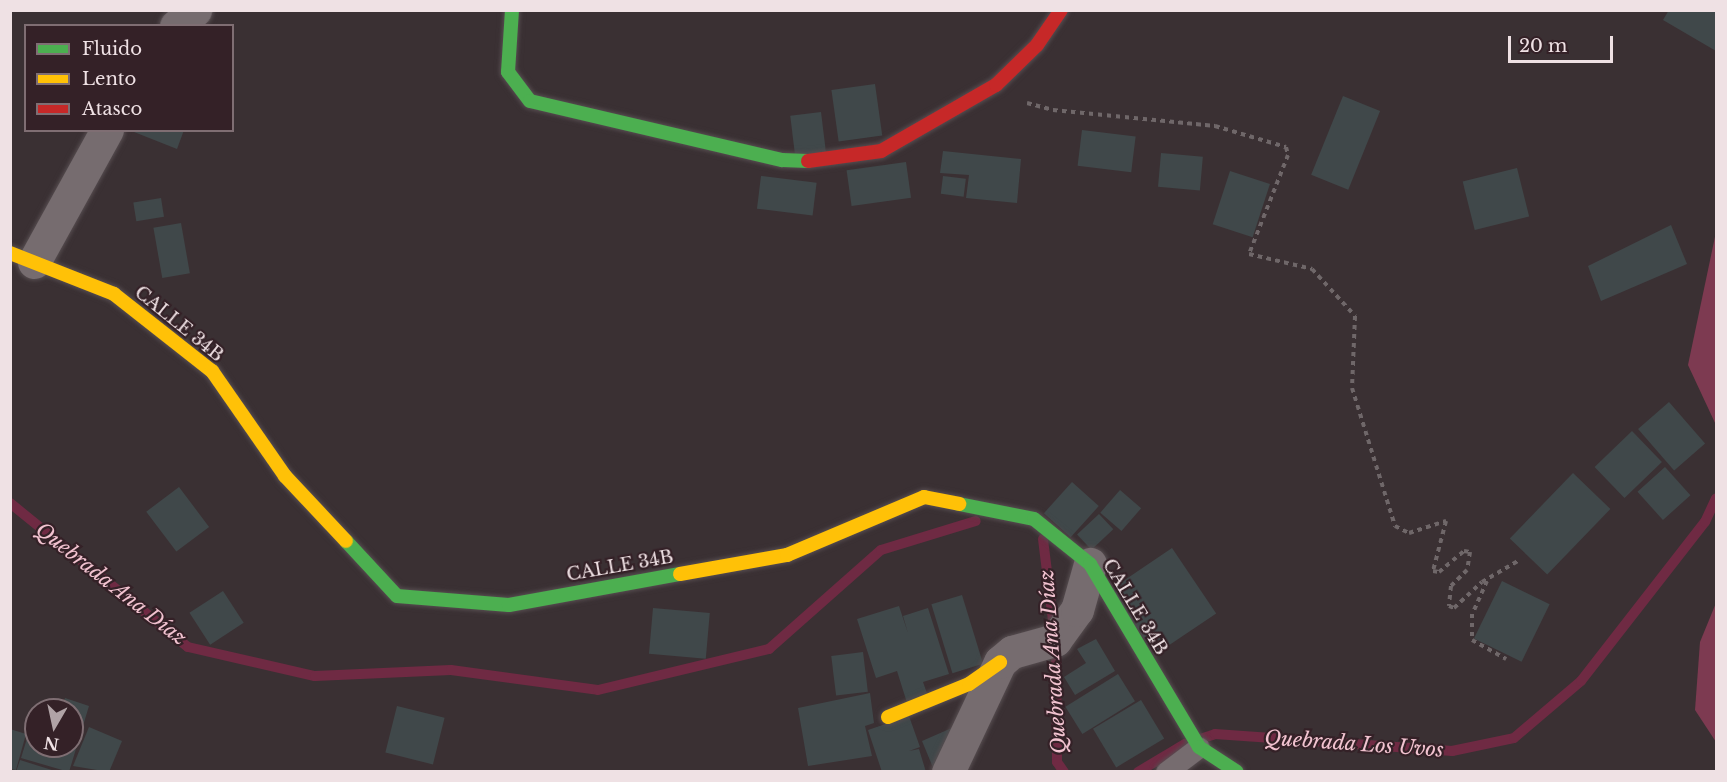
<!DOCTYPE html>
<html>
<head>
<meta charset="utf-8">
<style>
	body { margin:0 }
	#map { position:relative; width:1727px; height:782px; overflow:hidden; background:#3a3033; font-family:"Libre Baskerville",serif }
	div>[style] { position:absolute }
	.forest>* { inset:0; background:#7d3a51 }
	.stream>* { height:10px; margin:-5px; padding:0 5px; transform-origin:5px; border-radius:5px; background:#6f2a43 }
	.building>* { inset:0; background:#40484a; transform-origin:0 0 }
	.path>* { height:4px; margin-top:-2px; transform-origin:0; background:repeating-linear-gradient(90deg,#6f6769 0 4.5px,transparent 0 9px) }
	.roads { filter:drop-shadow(0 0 2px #564d50) drop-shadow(0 0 2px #564d50) }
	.lane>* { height:21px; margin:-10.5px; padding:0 10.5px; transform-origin:10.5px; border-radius:10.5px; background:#766c6f }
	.street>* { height:33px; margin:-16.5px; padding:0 16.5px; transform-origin:16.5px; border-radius:16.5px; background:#766c6f }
	.fast>* { height:14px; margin:-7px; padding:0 7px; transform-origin:7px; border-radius:7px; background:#4caf50 }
	.slow>* { height:14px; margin:-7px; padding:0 7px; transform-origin:7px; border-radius:7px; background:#ffc107 }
	.jam>* { height:14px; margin:-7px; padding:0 7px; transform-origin:7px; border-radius:7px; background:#c62828 }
	span { translate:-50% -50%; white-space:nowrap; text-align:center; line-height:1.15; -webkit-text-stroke:4.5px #342127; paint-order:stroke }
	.street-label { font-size:18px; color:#efe1e4 }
	.water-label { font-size:20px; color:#f2c3d0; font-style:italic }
	.frame { position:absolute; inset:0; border:12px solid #efe1e4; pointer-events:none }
	.legend { position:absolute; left:24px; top:24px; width:210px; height:108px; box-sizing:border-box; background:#342127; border:2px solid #7f6e73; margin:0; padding:8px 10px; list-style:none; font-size:18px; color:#efe1e4 }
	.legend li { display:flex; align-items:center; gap:12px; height:30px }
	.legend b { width:30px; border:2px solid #7f6e73 }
	.north { position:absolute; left:24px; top:698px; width:60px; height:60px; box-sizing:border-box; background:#342127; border:2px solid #7f6e73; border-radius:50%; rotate:189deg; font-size:16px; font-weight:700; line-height:24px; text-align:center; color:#efe1e4 }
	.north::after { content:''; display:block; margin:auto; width:21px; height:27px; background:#b0a3a6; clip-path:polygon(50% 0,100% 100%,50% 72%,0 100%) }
	.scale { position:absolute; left:1508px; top:36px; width:105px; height:27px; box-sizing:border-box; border:3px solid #efe1e4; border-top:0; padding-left:8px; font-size:18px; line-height:21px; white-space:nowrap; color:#efe1e4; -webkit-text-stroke:4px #342127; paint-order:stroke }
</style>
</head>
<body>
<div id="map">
	<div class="forest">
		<i style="clip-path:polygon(1716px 232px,1716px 425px,1688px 365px)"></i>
		<i style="clip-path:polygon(1716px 603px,1716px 742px,1695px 710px,1700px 642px)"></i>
	</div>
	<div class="stream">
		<i style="left:10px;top:503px;width:229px;rotate:39deg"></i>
		<i style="left:188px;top:647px;width:130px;rotate:12.9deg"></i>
		<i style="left:315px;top:676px;width:136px;rotate:-2.5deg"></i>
		<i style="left:451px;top:670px;width:148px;rotate:7.7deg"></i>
		<i style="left:598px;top:690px;width:176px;rotate:-13.5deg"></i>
		<i style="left:769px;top:649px;width:149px;rotate:-41.5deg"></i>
		<i style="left:881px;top:550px;width:99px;rotate:-17deg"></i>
		<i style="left:1043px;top:539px;width:91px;rotate:83deg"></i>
		<i style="left:1056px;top:645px;width:117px;rotate:89.5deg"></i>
		<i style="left:1057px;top:762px;width:12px;rotate:55deg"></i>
		<i style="left:1138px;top:772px;width:55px;rotate:-30.8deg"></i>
		<i style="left:1185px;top:744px;width:32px;rotate:-18deg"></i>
		<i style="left:1215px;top:734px;width:238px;rotate:4.1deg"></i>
		<i style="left:1452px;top:751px;width:63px;rotate:-11.8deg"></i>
		<i style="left:1514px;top:738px;width:88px;rotate:-40.4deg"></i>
		<i style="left:1581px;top:681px;width:202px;rotate:-52.1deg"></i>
		<i style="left:1705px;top:522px;width:26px;rotate:-65deg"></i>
	</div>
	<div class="building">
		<i style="clip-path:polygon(1669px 10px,1716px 10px,1716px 51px,1663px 20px)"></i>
		<i style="left:875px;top:84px;width:52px;height:44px;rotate:82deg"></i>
		<i style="left:1343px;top:96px;width:40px;height:85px;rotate:22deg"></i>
		<i style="left:821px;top:112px;width:42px;height:31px;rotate:83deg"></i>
		<i style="clip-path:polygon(129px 130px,184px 130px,177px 149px)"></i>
		<i style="left:1082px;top:130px;width:54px;height:36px;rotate:7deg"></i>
		<i style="clip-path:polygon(943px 151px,1021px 159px,1017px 203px,966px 198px,969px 175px,940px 173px)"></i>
		<i style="left:1161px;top:153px;width:42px;height:34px;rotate:5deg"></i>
		<i style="left:906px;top:162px;width:36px;height:60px;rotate:82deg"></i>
		<i style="left:1517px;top:168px;width:50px;height:56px;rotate:76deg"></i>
		<i style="left:1230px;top:171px;width:42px;height:56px;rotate:18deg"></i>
		<i style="left:761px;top:176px;width:56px;height:33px;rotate:7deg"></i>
		<i style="left:943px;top:176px;width:23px;height:18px;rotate:7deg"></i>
		<i style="left:161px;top:198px;width:19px;height:28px;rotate:81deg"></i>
		<i style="left:181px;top:223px;width:51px;height:28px;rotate:80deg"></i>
		<i style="clip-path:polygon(1671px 225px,1687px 264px,1601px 301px,1588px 266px)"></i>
		<i style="left:1669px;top:402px;width:55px;height:41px;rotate:49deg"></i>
		<i style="left:1632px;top:431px;width:43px;height:52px;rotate:46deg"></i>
		<i style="left:1665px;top:467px;width:38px;height:37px;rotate:48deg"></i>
		<i style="left:1573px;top:473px;width:52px;height:91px;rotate:44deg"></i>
		<i style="left:1072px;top:482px;width:36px;height:42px;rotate:42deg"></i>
		<i style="left:179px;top:487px;width:50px;height:41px;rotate:53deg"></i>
		<i style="left:1120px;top:490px;width:28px;height:30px;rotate:41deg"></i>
		<i style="left:1099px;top:514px;width:21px;height:30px;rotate:47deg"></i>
		<i style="left:1172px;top:548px;width:79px;height:74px;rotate:56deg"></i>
		<i style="left:1502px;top:581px;width:53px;height:64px;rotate:26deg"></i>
		<i style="left:223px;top:591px;width:38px;height:40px;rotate:57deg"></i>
		<i style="left:962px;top:595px;width:72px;height:32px;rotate:73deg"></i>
		<i style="clip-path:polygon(899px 606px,908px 633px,903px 616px,928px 608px,949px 674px,923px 682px,929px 699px,908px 706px,897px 671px,876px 678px,857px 619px)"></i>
		<i style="left:653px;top:608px;width:57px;height:46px;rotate:5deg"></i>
		<i style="clip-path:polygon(1096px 639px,1115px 671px,1075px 695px,1064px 677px,1086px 663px,1077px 649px)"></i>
		<i style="left:863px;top:652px;width:40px;height:32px;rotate:83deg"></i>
		<i style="left:1118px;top:674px;width:32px;height:62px;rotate:58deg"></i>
		<i style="clip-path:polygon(870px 693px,874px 723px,865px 726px,872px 756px,808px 766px,798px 708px)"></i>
		<i style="clip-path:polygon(65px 698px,89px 706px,69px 772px,21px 758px,32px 722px,36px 724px,36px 746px,72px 746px,72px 710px,61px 710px)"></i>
		<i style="left:1141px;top:700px;width:45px;height:56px;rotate:59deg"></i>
		<i style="left:397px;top:706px;width:49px;height:48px;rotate:14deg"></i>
		<i style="clip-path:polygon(909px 716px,920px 747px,909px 751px,919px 749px,926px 772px,882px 772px,868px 730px)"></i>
		<i style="clip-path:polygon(89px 727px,122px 741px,109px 772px,73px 766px)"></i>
		<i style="clip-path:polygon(954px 727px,934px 770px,922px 741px)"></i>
		<i style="clip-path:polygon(10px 729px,26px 734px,16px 770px,10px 769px)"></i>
		<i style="clip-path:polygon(20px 760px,55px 771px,54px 772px,16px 772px)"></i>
	</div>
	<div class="path">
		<i style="left:1027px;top:103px;width:27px;rotate:15deg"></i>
		<i style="left:1053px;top:110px;width:163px;rotate:5.6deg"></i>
		<i style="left:1215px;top:126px;width:74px;rotate:16.5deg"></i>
		<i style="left:1286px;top:147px;width:8px;rotate:76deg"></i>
		<i style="left:1288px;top:155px;width:106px;rotate:111.5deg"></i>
		<i style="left:1249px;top:254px;width:65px;rotate:13.4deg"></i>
		<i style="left:1312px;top:269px;width:64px;rotate:47.5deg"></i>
		<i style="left:1355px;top:316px;width:72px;rotate:92.4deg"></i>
		<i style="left:1352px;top:388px;width:145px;rotate:72.7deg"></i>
		<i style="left:1395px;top:526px;width:16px;rotate:27deg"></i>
		<i style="left:1409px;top:533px;width:39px;rotate:-18deg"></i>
		<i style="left:1446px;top:521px;width:52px;rotate:104.6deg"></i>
		<i style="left:1433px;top:571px;width:6px;rotate:9deg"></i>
		<i style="left:1439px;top:572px;width:33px;rotate:-40deg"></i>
		<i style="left:1464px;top:551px;width:6px;rotate:9deg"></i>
		<i style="left:1470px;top:552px;width:18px;rotate:99deg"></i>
		<i style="left:1467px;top:570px;width:23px;rotate:135deg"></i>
		<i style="left:1451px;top:586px;width:20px;rotate:96deg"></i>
		<i style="left:1449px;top:606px;width:5px;rotate:22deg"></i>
		<i style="left:1454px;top:608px;width:38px;rotate:-43deg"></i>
		<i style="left:1482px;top:582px;width:42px;rotate:-30.3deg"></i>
		<i style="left:1487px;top:581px;width:36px;rotate:114deg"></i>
		<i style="left:1472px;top:614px;width:26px;rotate:90deg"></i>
		<i style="left:1472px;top:640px;width:39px;rotate:29deg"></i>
	</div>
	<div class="roads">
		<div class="lane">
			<i style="left:1166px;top:772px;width:41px;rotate:-37.1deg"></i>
		</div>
		<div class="street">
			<i style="left:176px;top:26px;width:25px;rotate:-40deg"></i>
			<i style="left:34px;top:262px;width:151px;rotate:-61.1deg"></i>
			<i style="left:948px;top:772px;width:122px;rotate:-64.7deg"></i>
			<i style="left:1000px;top:662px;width:16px;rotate:-40deg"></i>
			<i style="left:1012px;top:652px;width:45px;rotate:-15.6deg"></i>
			<i style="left:1055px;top:640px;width:37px;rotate:-54deg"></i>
			<i style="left:1077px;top:610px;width:48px;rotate:-74.2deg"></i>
		</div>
		<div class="fast">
			<i style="left:512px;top:10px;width:62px;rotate:93.7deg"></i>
			<i style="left:508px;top:72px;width:36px;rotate:53deg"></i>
			<i style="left:530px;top:101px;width:259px;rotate:13.2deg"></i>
			<i style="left:782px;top:160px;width:26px;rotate:2deg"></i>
			<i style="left:959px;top:504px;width:76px;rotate:11.3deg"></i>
			<i style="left:1034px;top:519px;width:72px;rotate:38.8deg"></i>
			<i style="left:1090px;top:564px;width:213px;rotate:59.2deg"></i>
			<i style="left:1199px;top:747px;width:45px;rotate:33.3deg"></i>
			<i style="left:346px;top:541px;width:75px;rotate:47.2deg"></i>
			<i style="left:397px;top:596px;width:112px;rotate:4.6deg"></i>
			<i style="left:509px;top:605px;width:174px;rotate:-10.3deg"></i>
		</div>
		<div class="slow">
			<i style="left:10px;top:253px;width:112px;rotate:21.5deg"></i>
			<i style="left:114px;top:294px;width:125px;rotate:38.2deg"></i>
			<i style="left:212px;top:371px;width:128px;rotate:55.2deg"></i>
			<i style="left:285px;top:476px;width:89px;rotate:46.8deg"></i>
			<i style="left:680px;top:574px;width:109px;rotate:-10.1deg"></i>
			<i style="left:787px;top:555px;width:149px;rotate:-22.9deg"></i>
			<i style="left:924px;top:497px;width:36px;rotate:11deg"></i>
			<i style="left:888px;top:717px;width:87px;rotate:-22.2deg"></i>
			<i style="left:969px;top:684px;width:38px;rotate:-35deg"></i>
		</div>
		<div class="jam">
			<i style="left:808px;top:161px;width:74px;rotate:-7.8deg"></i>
			<i style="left:881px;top:151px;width:133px;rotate:-29.9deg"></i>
			<i style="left:996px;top:85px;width:57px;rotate:-44.3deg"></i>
			<i style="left:1037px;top:45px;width:42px;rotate:-55.6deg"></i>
		</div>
	</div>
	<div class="street-label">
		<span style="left:179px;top:324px;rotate:39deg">CALLE 34B</span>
		<span style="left:620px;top:566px;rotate:-10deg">CALLE 34B</span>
		<span style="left:1135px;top:607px;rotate:59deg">CALLE 34B</span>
	</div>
	<div class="water-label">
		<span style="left:111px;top:584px;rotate:38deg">Quebrada Ana Díaz</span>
		<span style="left:1053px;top:662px;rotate:-94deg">Quebrada Ana Díaz</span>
		<span style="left:1354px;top:744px;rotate:4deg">Quebrada Los Uvos</span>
	</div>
	<div class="frame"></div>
	<ul class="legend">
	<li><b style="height:8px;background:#4caf50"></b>Fluido</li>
	<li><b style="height:8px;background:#ffc107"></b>Lento</li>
	<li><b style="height:8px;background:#c62828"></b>Atasco</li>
	</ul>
	<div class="north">N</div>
	<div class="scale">20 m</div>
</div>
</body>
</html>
